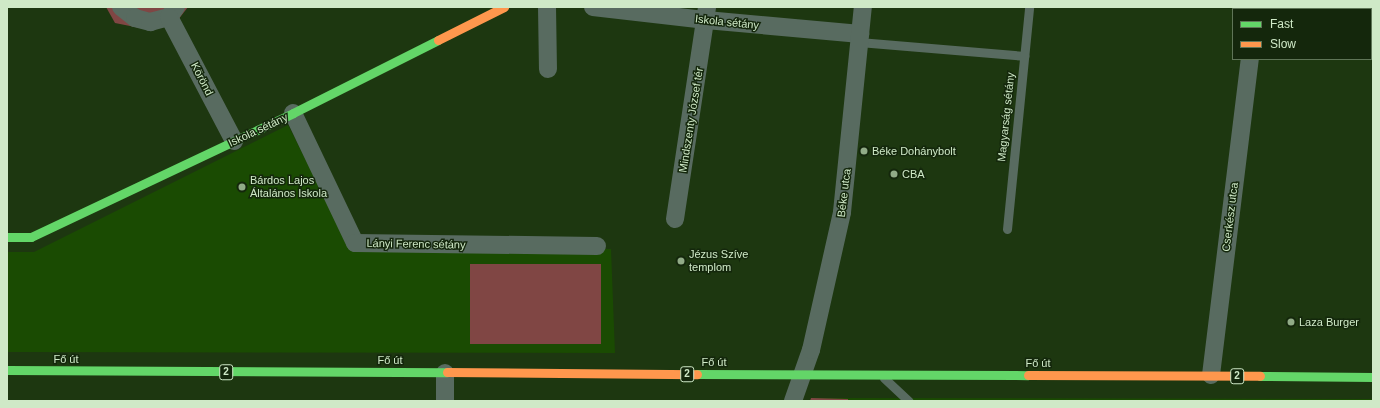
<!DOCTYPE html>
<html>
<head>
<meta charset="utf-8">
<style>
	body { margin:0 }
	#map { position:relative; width:1380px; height:408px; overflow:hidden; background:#1d3710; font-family:Helvetica,sans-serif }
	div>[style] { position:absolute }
	.built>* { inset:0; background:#1a4b02 }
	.green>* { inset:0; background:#804644; transform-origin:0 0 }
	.lane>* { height:9px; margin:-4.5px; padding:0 4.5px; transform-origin:4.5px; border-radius:4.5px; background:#586b60 }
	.street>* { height:18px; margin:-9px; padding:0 9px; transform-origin:9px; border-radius:9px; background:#586b60 }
	.fast>* { height:9px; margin:-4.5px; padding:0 4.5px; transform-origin:4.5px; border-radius:4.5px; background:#63d668 }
	.slow>* { height:9px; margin:-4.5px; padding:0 4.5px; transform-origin:4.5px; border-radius:4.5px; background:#ff974d }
	.dots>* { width:11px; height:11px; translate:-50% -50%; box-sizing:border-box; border:2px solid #14270c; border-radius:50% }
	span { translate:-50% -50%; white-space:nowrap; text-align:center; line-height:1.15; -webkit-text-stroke:3px #14270c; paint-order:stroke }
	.shield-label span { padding:1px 3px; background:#14270c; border:1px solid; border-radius:3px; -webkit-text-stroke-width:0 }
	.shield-label { font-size:10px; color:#cfe9c7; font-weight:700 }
	.street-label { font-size:11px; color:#cfe9c7 }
	.poi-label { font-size:11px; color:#cfe9c7 }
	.left { translate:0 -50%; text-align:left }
	.frame { position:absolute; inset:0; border:8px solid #cfe9c7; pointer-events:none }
	.legend { position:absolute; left:1232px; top:8px; width:140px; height:52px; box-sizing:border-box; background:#14270c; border:1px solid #5f7557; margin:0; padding:5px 7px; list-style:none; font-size:12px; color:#cfe9c7 }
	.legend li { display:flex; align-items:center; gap:8px; height:20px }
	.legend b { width:20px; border:1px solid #5f7557 }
</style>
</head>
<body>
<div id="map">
	<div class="built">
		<i style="clip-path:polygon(288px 125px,352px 251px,611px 249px,615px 353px,7px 352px,7px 252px,34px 252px)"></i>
		<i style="clip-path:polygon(811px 398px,1373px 399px,1373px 401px,810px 401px)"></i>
	</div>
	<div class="green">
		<i style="clip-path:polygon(106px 7px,188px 7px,174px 25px,150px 30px,115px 23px)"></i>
		<i style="left:601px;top:264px;width:80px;height:131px;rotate:90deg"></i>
		<i style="clip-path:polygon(811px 398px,848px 399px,848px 401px,810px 401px)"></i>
	</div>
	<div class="lane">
		<i style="left:859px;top:42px;width:166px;rotate:4.8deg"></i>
		<i style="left:1007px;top:229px;width:223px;rotate:-84.3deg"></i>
		<i style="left:884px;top:378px;width:34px;rotate:43deg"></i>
	</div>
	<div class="street">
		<i style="left:121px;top:7px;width:18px;rotate:38deg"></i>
		<i style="left:135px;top:18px;width:16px;rotate:15deg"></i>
		<i style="left:150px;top:22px;width:20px;rotate:-15deg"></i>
		<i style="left:169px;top:17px;width:12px;rotate:-55deg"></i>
		<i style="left:547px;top:7px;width:62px;rotate:89.1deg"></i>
		<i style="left:593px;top:7px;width:114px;rotate:6.6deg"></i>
		<i style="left:706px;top:20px;width:155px;rotate:5.2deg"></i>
		<i style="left:1256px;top:9px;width:2px;rotate:-90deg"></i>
		<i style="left:169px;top:17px;width:140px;rotate:62.3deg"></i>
		<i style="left:293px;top:113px;width:144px;rotate:64.5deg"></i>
		<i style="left:355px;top:243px;width:242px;rotate:0.7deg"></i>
		<i style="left:675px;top:219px;width:214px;rotate:-81.4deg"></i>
		<i style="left:445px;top:373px;width:28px;rotate:90deg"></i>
		<i style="left:1211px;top:375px;width:318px;rotate:-83deg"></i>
		<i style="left:793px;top:401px;width:54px;rotate:-70.6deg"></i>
		<i style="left:811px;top:350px;width:141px;rotate:-77.3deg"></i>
		<i style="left:842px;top:212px;width:206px;rotate:-84.2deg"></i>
	</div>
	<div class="fast">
		<i style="left:7px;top:237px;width:24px"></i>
		<i style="left:31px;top:237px;width:290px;rotate:-25.3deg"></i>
		<i style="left:293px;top:113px;width:162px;rotate:-26.7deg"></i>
		<i style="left:7px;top:370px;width:440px;rotate:0.3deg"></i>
		<i style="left:697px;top:374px;width:331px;rotate:0.2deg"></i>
		<i style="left:1260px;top:376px;width:113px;rotate:0.5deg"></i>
	</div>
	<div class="slow">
		<i style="left:438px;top:40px;width:74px;rotate:-26.6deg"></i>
		<i style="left:447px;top:372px;width:250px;rotate:0.5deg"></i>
		<i style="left:1028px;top:375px;width:232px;rotate:0.2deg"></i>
	</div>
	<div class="dots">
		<i style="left:864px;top:151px;background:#91ab87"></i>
		<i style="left:894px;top:174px;background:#91ab87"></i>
		<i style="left:242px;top:187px;background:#91ab87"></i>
		<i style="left:681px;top:261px;background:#91ab87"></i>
		<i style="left:1291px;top:322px;background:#91ab87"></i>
	</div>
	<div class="shield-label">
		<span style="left:226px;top:372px">2</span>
		<span style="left:687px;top:374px">2</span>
		<span style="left:1237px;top:376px">2</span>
	</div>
	<div class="street-label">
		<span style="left:727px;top:22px;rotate:6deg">Iskola sétány</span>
		<span style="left:202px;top:79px;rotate:63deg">Körönd</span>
		<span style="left:1006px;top:117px;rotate:-84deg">Magyarság sétány</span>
		<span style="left:691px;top:120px;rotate:-81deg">Mindszenty József tér</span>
		<span style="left:258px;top:130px;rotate:-25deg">Iskola sétány</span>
		<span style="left:844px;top:193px;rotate:-83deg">Béke utca</span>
		<span style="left:1230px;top:217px;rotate:-83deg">Cserkész utca</span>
		<span style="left:416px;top:244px;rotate:1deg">Lányi Ferenc sétány</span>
		<span style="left:66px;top:359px">Fő út</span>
		<span style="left:390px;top:360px">Fő út</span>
		<span style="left:714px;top:362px">Fő út</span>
		<span style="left:1038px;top:363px">Fő út</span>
	</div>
	<div class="poi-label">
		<span class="left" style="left:872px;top:151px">Béke Dohánybolt</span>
		<span class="left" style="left:902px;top:174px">CBA</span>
		<span class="left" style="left:250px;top:187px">Bárdos Lajos<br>Általános Iskola</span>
		<span class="left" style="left:689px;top:261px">Jézus Szíve<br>templom</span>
		<span class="left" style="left:1299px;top:322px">Laza Burger</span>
	</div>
	<div class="frame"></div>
	<ul class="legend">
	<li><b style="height:5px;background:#63d668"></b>Fast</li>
	<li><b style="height:5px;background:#ff974d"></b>Slow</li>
	</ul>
</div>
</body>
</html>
